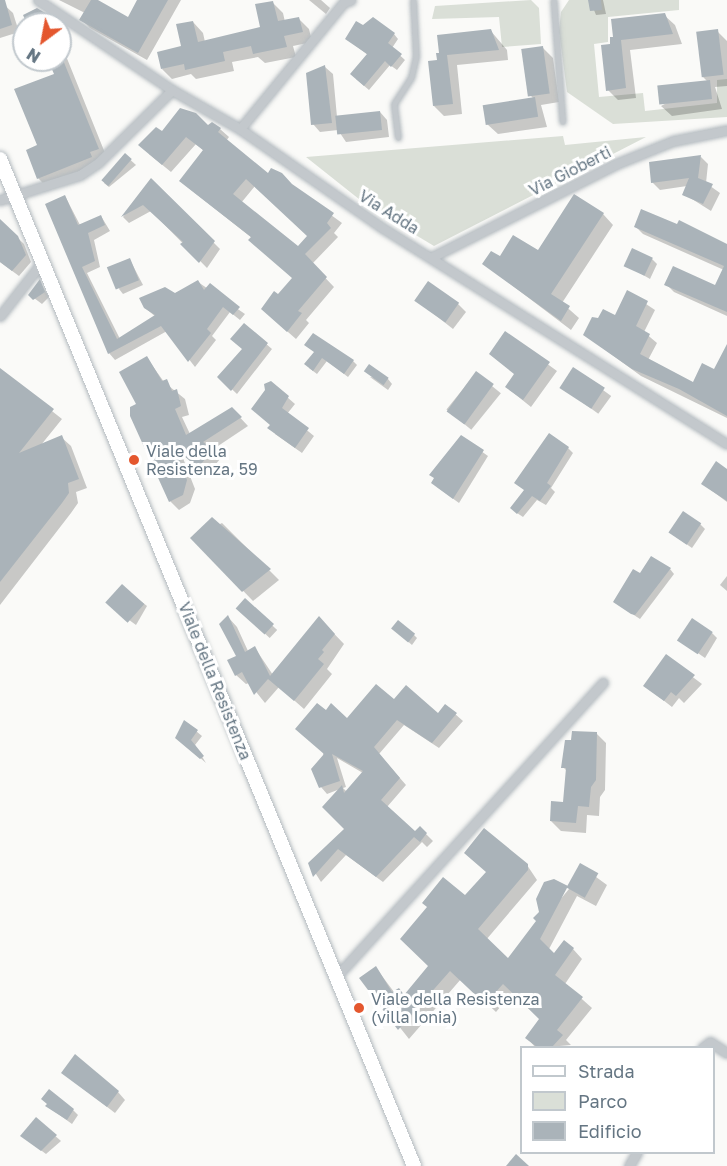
<!DOCTYPE html>
<html>
<head>
<meta charset="utf-8">
<style>
	body { margin:0 }
	#map { position:relative; width:727px; height:1166px; overflow:hidden; background:#fafaf8; font-family:"Golos Text",sans-serif }
	div>[style] { position:absolute }
	.green>* { inset:0; background:#dadfd7 }
	.shadow>* { inset:0; background:#0003; transform-origin:0 0 }
	.building>* { inset:0; background:#aab3b9; transform-origin:0 0 }
	.roads { filter:drop-shadow(0 0 2px #b3babf) drop-shadow(0 0 2px #b3babf) }
	.service>* { height:4.5px; margin:-2.25px; padding:0 2.25px; transform-origin:2.25px; border-radius:2.25px; background:#c3c8cc }
	.minor>* { height:9px; margin:-4.5px; padding:0 4.5px; transform-origin:4.5px; border-radius:4.5px; background:#c3c8cc }
	.secondary>* { height:14px; margin:-7px; padding:0 7px; transform-origin:7px; border-radius:7px; background:#fff }
	.dots>* { width:16px; height:16px; translate:-50% -50%; box-sizing:border-box; border:3px solid #fff; border-radius:50% }
	span { translate:-50% -50%; white-space:nowrap; text-align:center; line-height:1.15; -webkit-text-stroke:6px #fff; paint-order:stroke }
	.street-label { font-size:16px; color:#657683 }
	.poi-label { font-size:16px; color:#657683 }
	.left { translate:0 -50%; text-align:left }
	.legend { position:absolute; left:520px; top:1046px; width:195px; height:108px; box-sizing:border-box; background:#fff; border:2px solid #c1c8cd; margin:0; padding:8px 10px; list-style:none; font-size:18px; color:#657683 }
	.legend li { display:flex; align-items:center; gap:12px; height:30px }
	.legend b { width:30px; border:2px solid #c1c8cd }
	.north { position:absolute; left:12px; top:12px; width:60px; height:60px; box-sizing:border-box; background:#fff; border:2px solid #c1c8cd; border-radius:50%; rotate:212deg; font-size:16px; font-weight:700; line-height:24px; text-align:center; color:#657683 }
	.north::after { content:''; display:block; margin:auto; width:21px; height:27px; background:#e4572e; clip-path:polygon(50% 0,100% 100%,50% 72%,0 100%) }
</style>
</head>
<body>
<div id="map">
	<div class="green">
		<i style="clip-path:polygon(531px 0,539px 8px,541px 44px,502px 47px,499px 17px,432px 19px,435px 6px)"></i>
		<i style="clip-path:polygon(569px 0,679px 0,679px 10px,608px 17px,608px 42px,594px 44px,599px 97px,643px 93px,645px 111px,717px 103px,717px 80px,727px 79px,727px 117px,613px 124px,567px 92px,559px 31px,561px 12px)"></i>
		<i style="clip-path:polygon(563px 136px,565px 145px,646px 137px,434px 246px,369px 207px,306px 157px)"></i>
	</div>
	<div class="shadow">
		<i style="clip-path:polygon(59px 0,95px 0,128px 19px,139px 0,181px 0,147px 60px,90px 28px,81px 19px,85px 13px)"></i>
		<i style="clip-path:polygon(309px 0,321px 0,330px 8px,326px 14px)"></i>
		<i style="clip-path:polygon(590px 0,603px 0,606px 14px,596px 15px)"></i>
		<i style="clip-path:polygon(0 1px,13px 13px,19px 32px,0 38px)"></i>
		<i style="clip-path:polygon(272px 2px,283px 13px,285px 22px,299px 19px,309px 29px,312px 42px,293px 46px,296px 57px,265px 63px,258px 57px,232px 62px,234px 71px,196px 79px,191px 74px,172px 79px,162px 69px,183px 47px,193px 22px,203px 33px,205px 42px,262px 28px)"></i>
		<i style="clip-path:polygon(37px 9px,51px 18px,56px 24px,29px 24px,25px 16px)"></i>
		<i style="clip-path:polygon(664px 15px,675px 25px,682px 44px,630px 50px,636px 98px,618px 100px,608px 90px,611px 39px)"></i>
		<i style="clip-path:polygon(363px 27px,394px 34px,398px 39px,392px 48px,405px 60px,397px 70px,390px 65px,369px 90px,356px 79px,368px 55px,347px 39px)"></i>
		<i style="clip-path:polygon(490px 30px,507px 50px,508px 60px,457px 65px,462px 114px,444px 116px,434px 106px,441px 54px)"></i>
		<i style="clip-path:polygon(717px 31px,727px 41px,727px 86px,715px 87px,722px 109px,672px 116px,661px 106px,707px 81px,703px 77px)"></i>
		<i style="clip-path:polygon(60px 41px,107px 158px,47px 187px,38px 178px,39px 146px,56px 74px,50px 60px,60px 60px)"></i>
		<i style="clip-path:polygon(543px 48px,553px 58px,559px 102px,541px 105px,547px 127px,498px 134px,487px 124px,534px 99px,530px 95px)"></i>
		<i style="clip-path:polygon(325px 67px,333px 74px,337px 117px,380px 112px,387px 120px,389px 137px,346px 142px,338px 130px,320px 132px,313px 124px)"></i>
		<i style="clip-path:polygon(evenodd,208px 127px,220px 129px,229px 137px,226px 141px,268px 175px,294px 188px,342px 223px,334px 233px,338px 237px,312px 264px,334px 287px,306px 320px,309px 323px,296px 339px,272px 318px,278px 296px,293px 278px,252px 238px,190px 189px,204px 151px,196px 144px,171px 172px,149px 154px,162px 134px,208px 127px,255px 186px,308px 236px,298px 248px,241px 203px,255px 186px)"></i>
		<i style="clip-path:polygon(125px 155px,136px 165px,109px 187px,104px 183px)"></i>
		<i style="clip-path:polygon(701px 157px,708px 164px,706px 183px,720px 193px,711px 211px,684px 194px,687px 186px,660px 190px,652px 182px)"></i>
		<i style="clip-path:polygon(151px 180px,220px 249px,207px 268px,151px 211px,129px 223px,123px 217px)"></i>
		<i style="clip-path:polygon(65px 196px,80px 225px,101px 216px,110px 231px,94px 240px,100px 267px,87px 273px,120px 339px,156px 317px,145px 308px,198px 282px,245px 314px,240px 320px,230px 312px,212px 336px,216px 340px,195px 367px,167px 331px,115px 360px,109px 353px,47px 204px)"></i>
		<i style="clip-path:polygon(603px 214px,613px 225px,562px 303px,579px 318px,571px 330px,484px 264px,538px 252px)"></i>
		<i style="clip-path:polygon(2px 223px,24px 244px,31px 262px,19px 276px,0 262px)"></i>
		<i style="clip-path:polygon(635px 226px,727px 245px,727px 316px,674px 292px,666px 284px,716px 287px,724px 270px,643px 234px)"></i>
		<i style="clip-path:polygon(652px 259px,657px 264px,650px 279px,626px 265px)"></i>
		<i style="clip-path:polygon(130px 260px,143px 285px,123px 294px,119px 289px)"></i>
		<i style="clip-path:polygon(40px 282px,49px 297px,42px 304px,30px 295px)"></i>
		<i style="clip-path:polygon(628px 292px,655px 310px,644px 332px,657px 343px,648px 360px,693px 384px,715px 371px,727px 348px,727px 418px,641px 376px,585px 335px,616px 317px)"></i>
		<i style="clip-path:polygon(416px 300px,458px 304px,466px 312px,453px 329px)"></i>
		<i style="clip-path:polygon(244px 325px,272px 349px,237px 394px,219px 377px,244px 350px)"></i>
		<i style="clip-path:polygon(505px 333px,557px 371px,531px 407px,506px 387px,515px 375px)"></i>
		<i style="clip-path:polygon(315px 352px,353px 361px,357px 365px,348px 377px,327px 361px,317px 374px,309px 368px)"></i>
		<i style="clip-path:polygon(147px 358px,164px 382px,185px 399px,189px 415px,182px 417px,190px 434px,232px 409px,248px 426px,212px 450px,220px 459px,207px 475px,181px 453px,195px 489px,190px 503px,179px 510px,170px 501px,132px 415px,138px 405px)"></i>
		<i style="left:574px;top:369px;width:46px;height:22px;rotate:36deg"></i>
		<i style="clip-path:polygon(0 370px,62px 419px,41px 445px,61px 437px,71px 446px,87px 488px,76px 492px,78px 503px,71px 513px,0 605px)"></i>
		<i style="left:476px;top:373px;width:32px;height:47px;rotate:39deg"></i>
		<i style="clip-path:polygon(370px 377px,388px 379px,392px 384px,388px 390px)"></i>
		<i style="clip-path:polygon(271px 383px,295px 404px,287px 414px,314px 436px,302px 453px,275px 434px)"></i>
		<i style="clip-path:polygon(461px 437px,488px 456px,459px 503px,437px 487px)"></i>
		<i style="clip-path:polygon(568px 448px,573px 453px,551px 488px,555px 492px,546px 505px,537px 500px,523px 517px,517px 513px)"></i>
		<i style="clip-path:polygon(727px 471px,727px 502px,703px 484px)"></i>
		<i style="clip-path:polygon(222px 523px,279px 580px,253px 601px,192px 538px)"></i>
		<i style="clip-path:polygon(700px 524px,705px 529px,692px 548px,669px 532px)"></i>
		<i style="clip-path:polygon(670px 569px,674px 574px,640px 619px,614px 602px)"></i>
		<i style="clip-path:polygon(727px 576px,727px 591px,720px 585px)"></i>
		<i style="clip-path:polygon(123px 587px,147px 606px,136px 625px,114px 609px)"></i>
		<i style="left:245px;top:600px;width:44px;height:11px;rotate:43deg"></i>
		<i style="clip-path:polygon(228px 617px,237px 627px,248px 651px,255px 648px,273px 675px,319px 618px,344px 644px,327px 669px,332px 674px,304px 709px,279px 687px,265px 703px,249px 683px,246px 684px,236px 675px,238px 657px)"></i>
		<i style="clip-path:polygon(397px 632px,414px 635px,417px 638px,412px 645px)"></i>
		<i style="clip-path:polygon(712px 633px,717px 638px,705px 658px,679px 640px)"></i>
		<i style="clip-path:polygon(666px 657px,702px 684px,684px 703px,679px 698px,672px 707px,645px 686px)"></i>
		<i style="clip-path:polygon(evenodd,394px 701px,438px 715px,446px 706px,463px 721px,439px 748px,404px 725px,379px 754px,406px 785px,387px 807px,415px 833px,420px 828px,433px 841px,427px 847px,422px 842px,383px 882px,346px 855px,321px 882px,309px 863px,346px 829px,340px 789px,327px 794px,321px 787px,326px 712px,347px 720px,394px 701px,337px 758px,363px 773px,347px 792px,343px 788px,346px 787px,337px 758px)"></i>
		<i style="clip-path:polygon(185px 722px,202px 736px,195px 745px,206px 763px,182px 742px)"></i>
		<i style="clip-path:polygon(596px 733px,606px 743px,605px 790px,600px 797px,599px 816px,587px 815px,586px 833px,561px 831px,551px 821px,564px 804px,568px 772px,563px 767px)"></i>
		<i style="clip-path:polygon(527px 865px,537px 880px,486px 940px,509px 961px,569px 889px,581px 866px,607px 885px,596px 906px,577px 896px,549px 949px,554px 955px,573px 949px,582px 959px,565px 984px,592px 1008px,566px 1040px,571px 1045px,536px 1048px,527px 1038px,541px 1019px,513px 992px,496px 1012px,461px 979px,409px 1039px,361px 978px,376px 968px,394px 992px,399px 990px,406px 996px,430px 966px,465px 897px)"></i>
		<i style="clip-path:polygon(63px 1073px,118px 1092px,125px 1100px,115px 1113px)"></i>
		<i style="clip-path:polygon(47px 1106px,73px 1110px,78px 1115px,72px 1124px)"></i>
		<i style="clip-path:polygon(36px 1119px,61px 1141px,46px 1154px,27px 1140px)"></i>
	</div>
	<div class="building">
		<i style="clip-path:polygon(0 0,5px 0,12px 25px,0 29px)"></i>
		<i style="clip-path:polygon(91px 0,98px 0,128px 17px,137px 0,168px 0,138px 53px,79px 20px)"></i>
		<i style="clip-path:polygon(588px 0,601px 0,602px 10px,590px 11px)"></i>
		<i style="clip-path:polygon(273px 1px,278px 21px,299px 17px,303px 32px,284px 36px,287px 47px,253px 54px,251px 46px,223px 52px,225px 61px,185px 70px,184px 64px,161px 69px,157px 52px,181px 46px,176px 24px,193px 21px,198px 42px,260px 27px,255px 4px)"></i>
		<i style="clip-path:polygon(37px 8px,52px 17px,27px 24px,23px 15px)"></i>
		<i style="clip-path:polygon(665px 13px,673px 34px,621px 40px,626px 88px,606px 91px,601px 45px,610px 44px,610px 37px,613px 37px,611px 19px)"></i>
		<i style="clip-path:polygon(373px 17px,395px 33px,388px 43px,402px 54px,391px 67px,385px 61px,364px 86px,350px 74px,367px 54px,345px 39px,356px 21px,363px 25px)"></i>
		<i style="clip-path:polygon(491px 29px,499px 50px,447px 55px,453px 104px,433px 106px,428px 61px,437px 60px,436px 53px,439px 53px,437px 35px)"></i>
		<i style="left:718px;top:29px;width:46px;height:22px;rotate:83deg"></i>
		<i style="left:543px;top:46px;width:48px;height:22px;rotate:82deg"></i>
		<i style="clip-path:polygon(48px 60px,63px 60px,99px 149px,90px 152px,92px 157px,37px 179px,26px 150px,37px 145px,14px 89px,54px 74px)"></i>
		<i style="clip-path:polygon(325px 65px,332px 123px,311px 125px,306px 73px)"></i>
		<i style="left:710px;top:80px;width:19px;height:53px;rotate:84deg"></i>
		<i style="left:535px;top:97px;width:20px;height:53px;rotate:81deg"></i>
		<i style="clip-path:polygon(evenodd,180px 108px,196px 113px,208px 125px,212px 122px,221px 128px,218px 132px,268px 173px,271px 168px,282px 173px,292px 184px,334px 213px,327px 223px,331px 228px,305px 254px,327px 277px,298px 311px,302px 313px,287px 332px,261px 309px,274px 291px,278px 294px,292px 278px,248px 240px,251px 237px,179px 181px,203px 150px,186px 137px,162px 165px,138px 145px,156px 127px,162px 131px,180px 108px,246px 179px,307px 236px,298px 246px,233px 194px,246px 179px)"></i>
		<i style="left:380px;top:111px;width:19px;height:45px;rotate:84deg"></i>
		<i style="left:125px;top:153px;width:9px;height:36px;rotate:41deg"></i>
		<i style="clip-path:polygon(701px 155px,698px 178px,713px 184px,703px 204px,682px 195px,689px 178px,651px 183px,649px 162px)"></i>
		<i style="clip-path:polygon(151px 178px,215px 241px,199px 263px,180px 244px,183px 242px,143px 205px,121px 217px)"></i>
		<i style="clip-path:polygon(574px 194px,604px 213px,551px 294px,570px 306px,561px 321px,482px 264px,491px 251px,500px 256px,513px 235px,538px 250px)"></i>
		<i style="clip-path:polygon(65px 195px,78px 225px,101px 215px,105px 225px,88px 233px,95px 261px,82px 267px,117px 339px,155px 315px,144px 308px,139px 298px,165px 287px,175px 293px,198px 280px,204px 290px,210px 283px,240px 307px,233px 315px,223px 307px,207px 329px,211px 333px,188px 362px,161px 326px,108px 354px,45px 204px)"></i>
		<i style="clip-path:polygon(641px 209px,677px 224px,679px 220px,727px 244px,727px 312px,664px 285px,673px 266px,715px 285px,724px 266px,634px 227px)"></i>
		<i style="clip-path:polygon(0 219px,18px 236px,26px 255px,12px 271px,0 262px)"></i>
		<i style="left:632px;top:248px;width:23px;height:20px;rotate:25deg"></i>
		<i style="left:130px;top:258px;width:24px;height:25px;rotate:68deg"></i>
		<i style="clip-path:polygon(40px 279px,45px 292px,33px 300px,28px 295px)"></i>
		<i style="left:428px;top:281px;width:38px;height:24px;rotate:35deg"></i>
		<i style="clip-path:polygon(627px 290px,648px 301px,636px 326px,650px 334px,640px 354px,693px 382px,702px 363px,714px 369px,727px 344px,727px 416px,679px 389px,632px 369px,583px 335px,592px 317px,598px 318px,603px 309px,615px 315px)"></i>
		<i style="clip-path:polygon(244px 323px,268px 343px,231px 391px,217px 377px,242px 349px,230px 339px)"></i>
		<i style="clip-path:polygon(505px 331px,550px 362px,523px 400px,505px 387px,514px 374px,489px 354px)"></i>
		<i style="clip-path:polygon(313px 333px,354px 360px,344px 374px,322px 358px,313px 371px,304px 364px,314px 352px,304px 345px)"></i>
		<i style="clip-path:polygon(147px 356px,162px 381px,167px 379px,172px 391px,177px 389px,181px 406px,175px 409px,186px 435px,232px 407px,242px 417px,203px 442px,213px 449px,198px 468px,175px 448px,187px 480px,183px 495px,169px 502px,130px 416px,130px 407px,136px 404px,119px 372px)"></i>
		<i style="left:369px;top:364px;width:24px;height:9px;rotate:35deg"></i>
		<i style="left:573px;top:367px;width:38px;height:25px;rotate:33deg"></i>
		<i style="clip-path:polygon(0 368px,54px 409px,19px 453px,62px 435px,79px 479px,68px 483px,69px 493px,62px 503px,0 582px)"></i>
		<i style="left:476px;top:371px;width:22px;height:50px;rotate:36deg"></i>
		<i style="clip-path:polygon(271px 381px,289px 396px,282px 408px,309px 428px,295px 448px,267px 428px,270px 425px,251px 409px,265px 390px,264px 384px)"></i>
		<i style="clip-path:polygon(549px 433px,569px 447px,547px 483px,551px 486px,540px 501px,532px 496px,517px 514px,510px 508px,524px 490px,514px 483px)"></i>
		<i style="clip-path:polygon(461px 435px,484px 450px,453px 499px,431px 483px,434px 478px,429px 475px)"></i>
		<i style="clip-path:polygon(716px 461px,727px 469px,727px 501px,701px 484px)"></i>
		<i style="left:683px;top:511px;width:22px;height:26px;rotate:34deg"></i>
		<i style="clip-path:polygon(212px 517px,271px 569px,242px 592px,190px 538px)"></i>
		<i style="clip-path:polygon(651px 556px,671px 568px,635px 615px,631px 614px,613px 602px,633px 569px,640px 573px)"></i>
		<i style="left:122px;top:584px;width:30px;height:25px;rotate:42deg"></i>
		<i style="left:245px;top:598px;width:39px;height:14px;rotate:42deg"></i>
		<i style="clip-path:polygon(228px 615px,245px 652px,255px 646px,270px 676px,319px 616px,335px 634px,322px 650px,324px 652px,318px 659px,324px 664px,294px 701px,268px 679px,254px 695px,242px 672px,235px 676px,227px 660px,236px 656px,219px 624px)"></i>
		<i style="left:692px;top:618px;width:25px;height:27px;rotate:34deg"></i>
		<i style="left:398px;top:620px;width:22px;height:11px;rotate:39deg"></i>
		<i style="clip-path:polygon(666px 654px,695px 675px,676px 696px,671px 692px,664px 701px,643px 686px)"></i>
		<i style="clip-path:polygon(376px 684px,394px 699px,406px 685px,438px 713px,445px 704px,457px 713px,432px 743px,397px 720px,374px 747px,400px 778px,381px 800px,415px 831px,420px 826px,427px 833px,420px 842px,414px 837px,376px 877px,338px 849px,313px 877px,308px 863px,344px 829px,322px 807px,342px 785px,344px 793px,363px 771px,332px 754px,340px 781px,319px 788px,311px 769px,324px 754px,295px 729px,317px 703px,326px 710px,331px 703px,347px 718px)"></i>
		<i style="clip-path:polygon(184px 720px,198px 730px,191px 740px,204px 756px,200px 759px,175px 738px)"></i>
		<i style="clip-path:polygon(572px 731px,597px 732px,596px 780px,591px 787px,589px 807px,578px 806px,576px 823px,550px 821px,551px 801px,563px 802px,566px 768px,561px 768px,565px 740px,571px 740px)"></i>
		<i style="clip-path:polygon(484px 828px,528px 864px,528px 870px,478px 929px,508px 958px,536px 921px,533px 918px,539px 912px,536px 899px,544px 882px,554px 879px,568px 886px,540px 939px,554px 953px,564px 940px,574px 948px,555px 975px,583px 997px,557px 1030px,563px 1035px,552px 1047px,537px 1047px,525px 1038px,539px 1019px,503px 984px,485px 1004px,450px 971px,398px 1030px,359px 978px,376px 966px,392px 992px,399px 988px,404px 995px,428px 966px,400px 939px,427px 907px,422px 903px,443px 877px,465px 895px,486px 872px,464px 853px)"></i>
		<i style="left:580px;top:863px;width:21px;height:28px;rotate:29deg"></i>
		<i style="clip-path:polygon(75px 1054px,119px 1091px,107px 1107px,61px 1073px)"></i>
		<i style="clip-path:polygon(49px 1089px,74px 1109px,67px 1120px,45px 1106px,47px 1104px,41px 1099px)"></i>
		<i style="clip-path:polygon(36px 1117px,57px 1135px,41px 1151px,20px 1136px)"></i>
		<i style="clip-path:polygon(516px 1154px,529px 1166px,506px 1166px)"></i>
	</div>
	<div class="roads">
		<div class="service">
			<i style="left:554px;top:0;width:122px;rotate:85.8deg"></i>
			<i style="left:398px;top:138px;width:34px;rotate:-97deg"></i>
			<i style="left:394px;top:104px;width:31px;rotate:-57deg"></i>
			<i style="left:411px;top:78px;width:22px;rotate:-77deg"></i>
			<i style="left:416px;top:57px;width:57px;rotate:-93deg"></i>
		</div>
		<div class="minor">
			<i style="left:38px;top:0;width:161px;rotate:33.9deg"></i>
			<i style="left:172px;top:90px;width:78px;rotate:29.8deg"></i>
			<i style="left:240px;top:129px;width:172px;rotate:34.8deg"></i>
			<i style="left:381px;top:227px;width:408px;rotate:32.1deg"></i>
			<i style="left:240px;top:129px;width:164px;rotate:-50.7deg"></i>
			<i style="left:344px;top:2px;width:7px;rotate:-16deg"></i>
			<i style="left:0;top:200px;width:84px;rotate:-17.4deg"></i>
			<i style="left:80px;top:175px;width:22px;rotate:-34deg"></i>
			<i style="left:98px;top:163px;width:104px;rotate:-44.6deg"></i>
			<i style="left:432px;top:257px;width:206px;rotate:-26.8deg"></i>
			<i style="left:616px;top:164px;width:61px;rotate:-22deg"></i>
			<i style="left:673px;top:141px;width:55px;rotate:-11.5deg"></i>
			<i style="left:0;top:316px;width:70px;rotate:-52deg"></i>
			<i style="left:337px;top:976px;width:396px;rotate:-47.8deg"></i>
			<i style="left:702px;top:1048px;width:10px;rotate:-37deg"></i>
			<i style="left:710px;top:1042px;width:20px;rotate:33deg"></i>
			<i style="left:629px;top:1166px;width:16px;rotate:-60deg"></i>
		</div>
		<div class="secondary">
			<i style="left:0;top:159px;width:1089px;rotate:67.65deg"></i>
		</div>
	</div>
	<div class="dots">
		<i style="left:134px;top:460px;background:#e4572e"></i>
		<i style="left:359px;top:1008px;background:#e4572e"></i>
	</div>
	<div class="street-label">
		<span style="left:570px;top:171px;rotate:-27deg">Via Gioberti</span>
		<span style="left:389px;top:212px;rotate:32deg">Via Adda</span>
		<span style="left:215px;top:681px;rotate:68deg">Viale della Resistenza</span>
	</div>
	<div class="poi-label">
		<span class="left" style="left:146px;top:460px">Viale della<br>Resistenza, 59</span>
		<span class="left" style="left:371px;top:1008px">Viale della Resistenza<br>(villa Ionia)</span>
	</div>
	<ul class="legend">
	<li><b style="height:8px;background:#fff"></b>Strada</li>
	<li><b style="height:16px;background:#dadfd7"></b>Parco</li>
	<li><b style="height:16px;background:#aab3b9"></b>Edificio</li>
	</ul>
	<div class="north">N</div>
</div>
</body>
</html>
